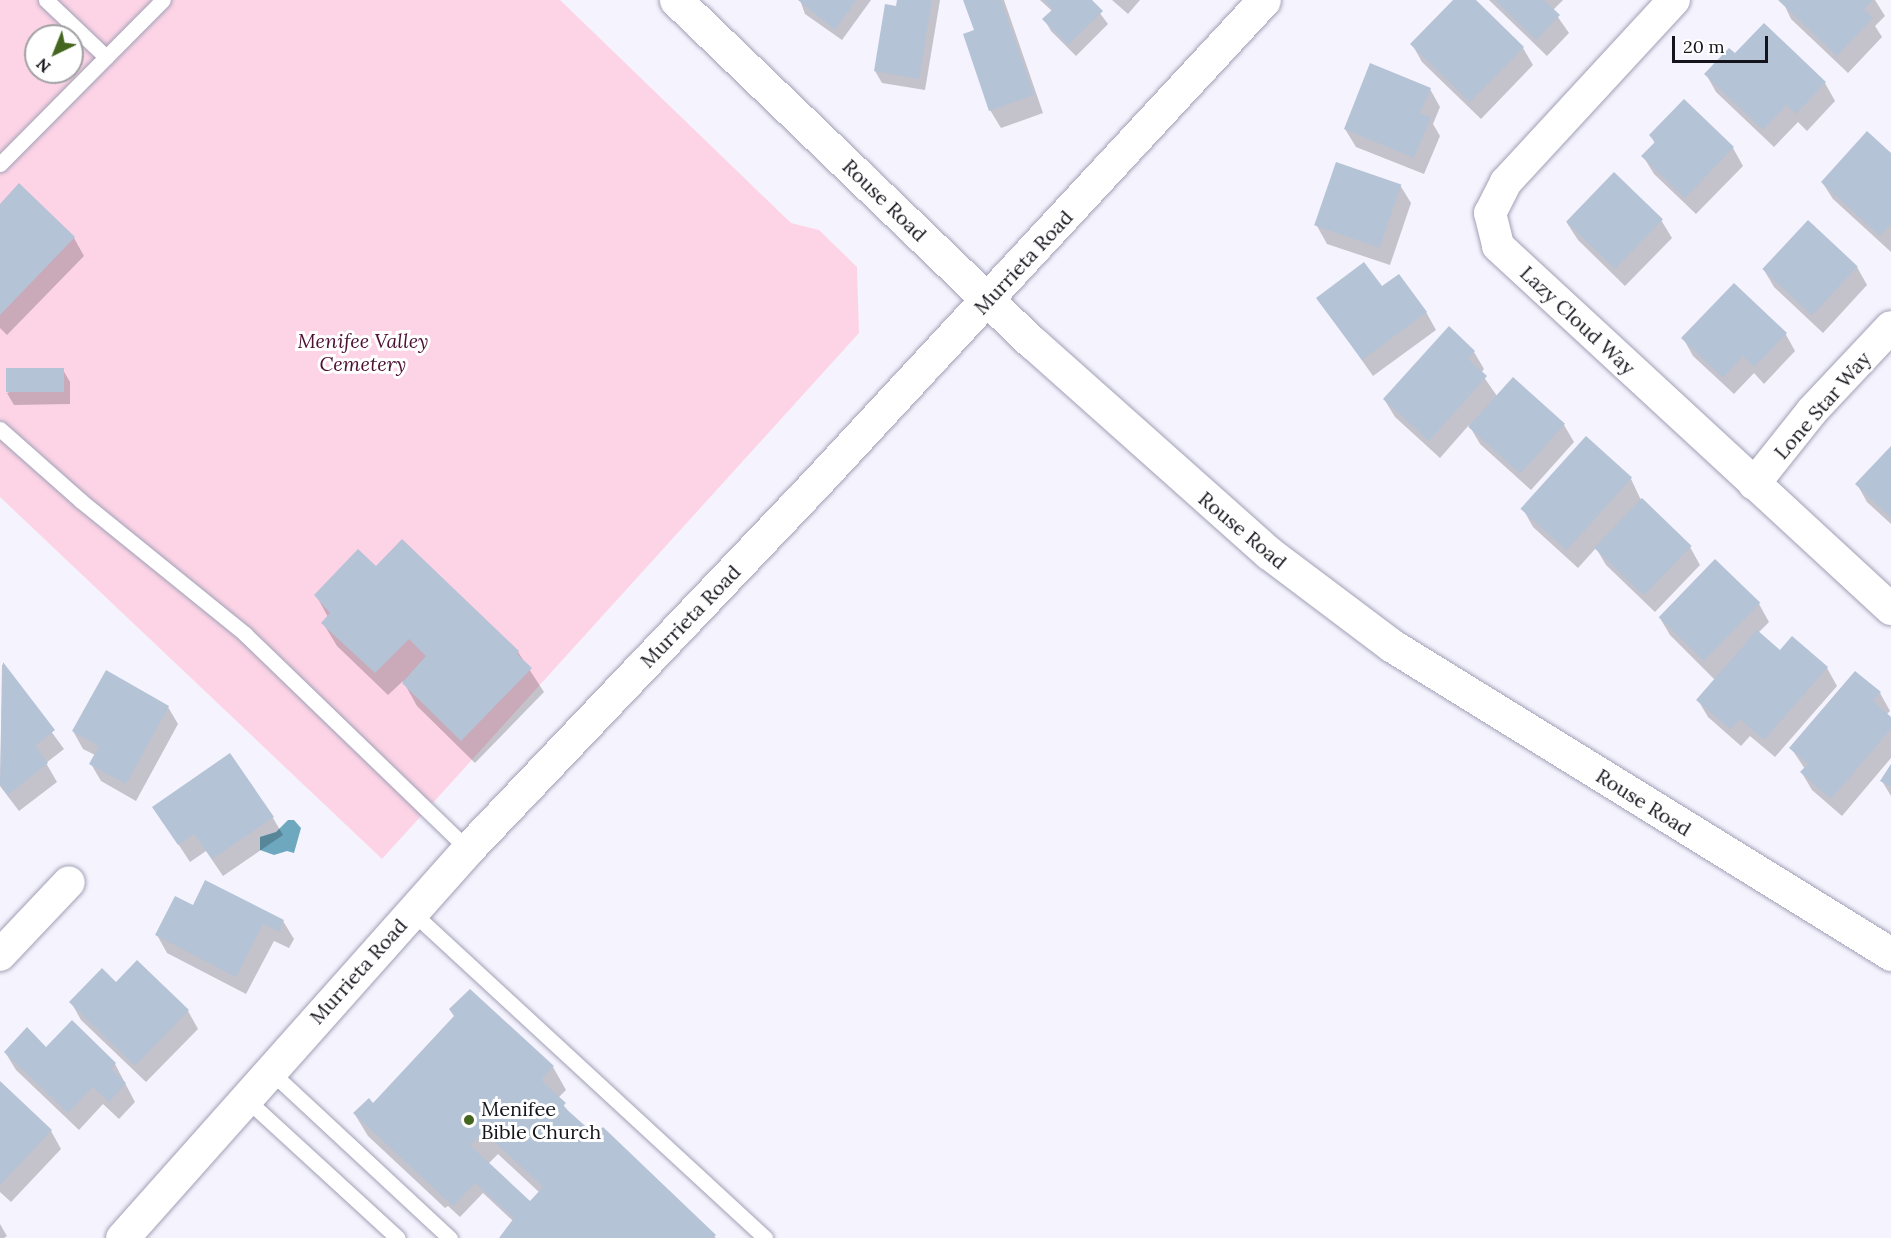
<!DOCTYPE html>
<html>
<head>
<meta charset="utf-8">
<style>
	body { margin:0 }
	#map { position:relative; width:1891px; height:1238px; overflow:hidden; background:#f5f4fe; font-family:Lora,serif }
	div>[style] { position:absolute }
	.green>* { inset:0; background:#fdd4e6 }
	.water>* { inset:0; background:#6da8bf }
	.shadow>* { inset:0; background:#0003 }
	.building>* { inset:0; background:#b5c3d6; transform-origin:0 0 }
	.roads { filter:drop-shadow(0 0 2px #a1a0b6) drop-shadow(0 0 2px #a1a0b6) }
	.service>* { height:15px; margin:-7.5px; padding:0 7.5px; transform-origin:7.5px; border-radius:7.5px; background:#fff }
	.minor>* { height:32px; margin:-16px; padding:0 16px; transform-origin:16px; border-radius:16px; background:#fff }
	.tertiary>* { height:33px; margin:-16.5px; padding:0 16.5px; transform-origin:16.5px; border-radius:16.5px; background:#fff }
	.secondary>* { height:33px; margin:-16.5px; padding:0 16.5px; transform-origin:16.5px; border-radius:16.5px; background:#fff }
	.dots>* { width:16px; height:16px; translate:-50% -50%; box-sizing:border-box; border:3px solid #fff; border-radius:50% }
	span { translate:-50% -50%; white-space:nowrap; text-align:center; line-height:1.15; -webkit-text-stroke:6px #fff; paint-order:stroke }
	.street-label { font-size:20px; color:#15141c }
	.park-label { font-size:20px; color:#4d0f33; font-style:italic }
	.poi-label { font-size:20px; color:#15141c }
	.left { translate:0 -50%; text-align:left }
	.north { position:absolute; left:24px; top:24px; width:60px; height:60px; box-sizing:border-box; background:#fff; border:2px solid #a1a1a4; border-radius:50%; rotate:223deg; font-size:16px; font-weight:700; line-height:24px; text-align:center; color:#15141c }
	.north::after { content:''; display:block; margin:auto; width:21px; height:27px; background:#44661e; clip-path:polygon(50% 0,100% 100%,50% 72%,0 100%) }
	.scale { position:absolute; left:1672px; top:36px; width:96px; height:27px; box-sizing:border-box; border:3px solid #15141c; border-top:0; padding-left:8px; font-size:18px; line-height:21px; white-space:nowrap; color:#15141c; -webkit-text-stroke:4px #fff; paint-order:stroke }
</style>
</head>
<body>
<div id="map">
	<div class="green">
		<i style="clip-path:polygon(evenodd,0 0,560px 0,791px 223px,819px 230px,857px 267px,859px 333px,382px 859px,0 497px,0 0,36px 36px,72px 36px,72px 72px,36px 72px,36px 36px)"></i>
	</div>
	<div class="water">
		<i style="clip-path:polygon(288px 820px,294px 820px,301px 828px,294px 853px,287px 851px,274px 855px,260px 850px,260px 837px,276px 832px)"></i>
	</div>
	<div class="shadow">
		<i style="clip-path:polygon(800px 0,871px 0,842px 40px,805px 14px)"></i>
		<i style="clip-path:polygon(899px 0,940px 0,925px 90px,882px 83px,875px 71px)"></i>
		<i style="clip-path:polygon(965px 0,1004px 0,1043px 113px,1001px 128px,990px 110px,976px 31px)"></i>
		<i style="clip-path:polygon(1040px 0,1090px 0,1108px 24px,1076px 56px,1051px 31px,1044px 19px,1052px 11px)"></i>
		<i style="clip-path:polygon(1112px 0,1140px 0,1128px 14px)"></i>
		<i style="clip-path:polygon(1455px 0,1474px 0,1523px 48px,1533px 65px,1481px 119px,1422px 62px,1412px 44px)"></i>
		<i style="clip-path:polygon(1489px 0,1563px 0,1553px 10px,1569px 33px,1547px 56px)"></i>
		<i style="clip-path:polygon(1782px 0,1875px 0,1885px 16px,1875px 26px,1882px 37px,1848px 73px,1791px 19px)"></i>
		<i style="clip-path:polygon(1735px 56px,1825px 83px,1835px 101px,1807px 131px,1798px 122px,1774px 147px,1716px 92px,1706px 74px)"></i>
		<i style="clip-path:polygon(1430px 89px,1440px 107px,1433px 124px,1440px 136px,1424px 174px,1356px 147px,1345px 129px)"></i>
		<i style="clip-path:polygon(1684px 101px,1733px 148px,1743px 166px,1696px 214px,1654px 174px,1643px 156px,1655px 144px,1651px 135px)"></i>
		<i style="clip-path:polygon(1891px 155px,1891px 252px,1833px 199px,1822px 182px)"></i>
		<i style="clip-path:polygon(1400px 185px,1411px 203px,1390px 265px,1327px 244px,1317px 226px)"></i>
		<i style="clip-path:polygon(0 206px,74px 238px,84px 256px,7px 335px,0 328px)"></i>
		<i style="clip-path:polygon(1661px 220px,1672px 238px,1625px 286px,1578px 240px,1567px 223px)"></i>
		<i style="clip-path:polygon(1857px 267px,1867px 285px,1823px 333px,1774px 287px,1764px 270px)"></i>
		<i style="clip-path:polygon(1382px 288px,1426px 312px,1436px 330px,1373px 376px,1318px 298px)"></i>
		<i style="clip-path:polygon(1785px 333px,1795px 351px,1764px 384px,1754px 373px,1734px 394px,1693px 356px,1683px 338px)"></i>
		<i style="clip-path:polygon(1474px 352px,1484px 369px,1481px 373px,1497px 396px,1564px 425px,1574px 442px,1531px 490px,1480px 444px,1469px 425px,1440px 458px,1395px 417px,1384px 399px)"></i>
		<i style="clip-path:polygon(63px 370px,70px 382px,70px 404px,14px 405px,7px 393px)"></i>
		<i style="clip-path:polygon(1586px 439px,1631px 479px,1640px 498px,1690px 547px,1700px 565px,1655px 612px,1606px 565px,1596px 548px,1578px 568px,1533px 527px,1523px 509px)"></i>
		<i style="clip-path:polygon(1891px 449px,1891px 524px,1867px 502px,1857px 484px)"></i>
		<i style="clip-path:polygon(402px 541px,518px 652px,544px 692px,475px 763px,417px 706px,403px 681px,388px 695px,337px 646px,323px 623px,328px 617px,316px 595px,376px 568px)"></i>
		<i style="clip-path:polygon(1715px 561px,1759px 604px,1769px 622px,1758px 633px,1780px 652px,1827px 668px,1837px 686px,1775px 757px,1750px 736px,1741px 746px,1708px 717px,1698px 700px,1715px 680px,1670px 635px,1660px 618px)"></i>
		<i style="clip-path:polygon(2px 664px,64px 749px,46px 763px,57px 782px,19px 811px,0 786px)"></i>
		<i style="clip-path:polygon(1880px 693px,1890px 711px,1886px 715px,1891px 719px,1891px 758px,1842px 816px,1812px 790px,1802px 773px,1805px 769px,1791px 748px)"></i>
		<i style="clip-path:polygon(168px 707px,178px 724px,136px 801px,101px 781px,91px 764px,95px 755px,83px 749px,73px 731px)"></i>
		<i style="clip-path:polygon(1891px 767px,1891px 796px,1882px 781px)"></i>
		<i style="clip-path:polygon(154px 807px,273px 818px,283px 835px,223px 876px,206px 851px,190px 862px)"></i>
		<i style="clip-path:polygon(194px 907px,283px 921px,294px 939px,289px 948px,274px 941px,246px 994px,167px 953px,157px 935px)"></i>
		<i style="clip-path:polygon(116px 984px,188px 1011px,198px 1029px,146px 1082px,81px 1020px,71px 1002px)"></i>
		<i style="clip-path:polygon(47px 1049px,115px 1064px,135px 1102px,119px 1119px,103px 1104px,79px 1130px,16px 1070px,5px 1052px)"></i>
		<i style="clip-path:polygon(evenodd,553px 1067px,566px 1090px,558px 1098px,572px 1116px,716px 1238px,500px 1238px,513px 1221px,483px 1193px,460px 1217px,448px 1206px,445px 1208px,368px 1136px,354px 1113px,373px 1106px,553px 1067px,498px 1154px,540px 1193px,529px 1204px,488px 1164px,498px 1154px)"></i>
		<i style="clip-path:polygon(0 1083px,51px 1131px,61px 1149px,11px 1202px,0 1192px)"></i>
		<i style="clip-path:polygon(0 1224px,7px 1236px,4px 1238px,0 1238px)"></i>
	</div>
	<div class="building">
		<i style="clip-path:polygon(798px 0,856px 0,835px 30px)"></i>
		<i style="clip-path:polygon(897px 0,932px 0,919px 79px,874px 71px,885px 4px,896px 6px)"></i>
		<i style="clip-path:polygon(963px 0,1001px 0,1034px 95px,989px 111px,963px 34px,974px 30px)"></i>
		<i style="clip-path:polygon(1044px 0,1092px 0,1103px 11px,1068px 45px,1042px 19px,1053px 9px)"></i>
		<i style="clip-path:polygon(1453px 0,1476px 0,1524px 47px,1470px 102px,1410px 44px)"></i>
		<i style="clip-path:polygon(1495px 0,1544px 0,1560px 15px,1536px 40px)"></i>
		<i style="clip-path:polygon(1778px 0,1873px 0,1864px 9px,1873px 18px,1837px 56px)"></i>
		<i style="clip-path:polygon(1764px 23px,1826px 82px,1796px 114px,1787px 105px,1763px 130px,1704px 74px,1729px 48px,1735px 53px)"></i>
		<i style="clip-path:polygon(1370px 63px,1431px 88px,1420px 113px,1431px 117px,1414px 158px,1344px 129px)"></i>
		<i style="clip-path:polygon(1684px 99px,1734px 147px,1685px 198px,1641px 156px,1655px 142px,1649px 135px)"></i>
		<i style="clip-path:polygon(1867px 131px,1891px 153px,1891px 224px,1880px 236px,1821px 182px)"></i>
		<i style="left:1336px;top:162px;width:69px;height:67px;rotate:19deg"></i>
		<i style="left:1614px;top:172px;width:68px;height:69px;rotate:44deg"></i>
		<i style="clip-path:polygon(19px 183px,75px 237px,0 315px,0 204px)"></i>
		<i style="left:1808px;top:220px;width:68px;height:67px;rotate:43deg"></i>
		<i style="clip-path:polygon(1364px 262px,1382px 286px,1399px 274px,1427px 312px,1362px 360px,1316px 298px)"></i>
		<i style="clip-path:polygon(1734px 283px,1787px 333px,1754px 367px,1743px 356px,1723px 378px,1681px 338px)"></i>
		<i style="clip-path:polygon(1449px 326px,1475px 351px,1468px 359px,1487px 376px,1429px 441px,1383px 399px)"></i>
		<i style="left:64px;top:368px;width:24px;height:58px;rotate:90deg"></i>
		<i style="left:1513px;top:377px;width:70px;height:67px;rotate:42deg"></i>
		<i style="left:1586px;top:436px;width:62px;height:98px;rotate:42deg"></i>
		<i style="clip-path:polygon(1891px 446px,1891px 518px,1855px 484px)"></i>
		<i style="left:1642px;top:498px;width:69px;height:69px;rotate:44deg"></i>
		<i style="clip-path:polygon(402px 539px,519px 651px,517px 654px,532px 668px,461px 741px,402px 683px,426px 656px,409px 639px,375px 673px,321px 623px,330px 613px,314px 595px,358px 549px,376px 566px)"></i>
		<i style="left:1715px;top:559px;width:63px;height:81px;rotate:44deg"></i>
		<i style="clip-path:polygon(1757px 630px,1780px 650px,1792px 636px,1828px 667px,1764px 740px,1740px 719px,1730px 729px,1696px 700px)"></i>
		<i style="clip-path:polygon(3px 662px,55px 730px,35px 746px,48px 763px,8px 795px,0 784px)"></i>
		<i style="clip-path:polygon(106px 670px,169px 706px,126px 784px,89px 764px,99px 746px,72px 731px)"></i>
		<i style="clip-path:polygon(1855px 671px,1881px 692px,1873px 701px,1891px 717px,1891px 729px,1831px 799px,1800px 772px,1808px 764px,1789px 748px)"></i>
		<i style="clip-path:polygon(230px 753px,274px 817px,212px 859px,194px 834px,178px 845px,152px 807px)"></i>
		<i style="clip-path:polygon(1891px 764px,1891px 787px,1880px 781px)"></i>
		<i style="clip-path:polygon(205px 880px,284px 920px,279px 932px,263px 924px,236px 977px,155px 935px,175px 896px,193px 905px)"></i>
		<i style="clip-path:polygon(137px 960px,189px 1010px,135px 1066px,69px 1002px,102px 968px,116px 982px)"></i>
		<i style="clip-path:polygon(evenodd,470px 989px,554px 1066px,541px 1080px,566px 1103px,563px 1106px,594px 1134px,603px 1127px,716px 1235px,713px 1238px,499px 1238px,514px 1218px,475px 1183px,453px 1206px,353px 1113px,369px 1098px,373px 1103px,454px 1016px,449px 1009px,470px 989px,484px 1132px,543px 1187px,530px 1201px,470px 1145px,484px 1132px)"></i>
		<i style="clip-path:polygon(72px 1020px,116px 1063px,111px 1069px,126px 1083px,109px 1102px,93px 1087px,68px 1113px,4px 1052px,27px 1027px,46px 1047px)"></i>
		<i style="clip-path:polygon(0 1081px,52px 1130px,0 1185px)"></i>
	</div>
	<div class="roads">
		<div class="service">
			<i style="left:46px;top:0;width:83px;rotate:43.5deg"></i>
			<i style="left:0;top:164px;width:231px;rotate:-45.2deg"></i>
			<i style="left:0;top:429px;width:108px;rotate:41.6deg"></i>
			<i style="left:81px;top:501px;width:211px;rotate:39deg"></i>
			<i style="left:245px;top:634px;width:310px;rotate:44deg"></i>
			<i style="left:411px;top:911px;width:482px;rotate:42.7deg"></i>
			<i style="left:269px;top:1070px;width:247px;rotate:42.9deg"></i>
			<i style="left:245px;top:1098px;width:207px;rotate:42.5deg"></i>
		</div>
		<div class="minor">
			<i style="left:1674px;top:0;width:248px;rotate:132.7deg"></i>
			<i style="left:1506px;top:182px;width:35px;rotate:117deg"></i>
			<i style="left:1490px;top:213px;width:34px;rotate:76deg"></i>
			<i style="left:1498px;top:246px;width:535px;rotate:42.73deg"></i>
			<i style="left:1754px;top:484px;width:93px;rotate:-51.5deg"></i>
			<i style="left:1812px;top:411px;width:115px;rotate:-46.8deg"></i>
			<i style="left:0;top:955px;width:100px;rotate:-46.6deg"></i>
		</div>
		<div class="tertiary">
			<i style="left:676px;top:0;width:495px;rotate:43.9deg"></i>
			<i style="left:1033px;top:343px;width:316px;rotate:41.7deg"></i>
			<i style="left:1269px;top:553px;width:153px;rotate:37deg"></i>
			<i style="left:1391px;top:645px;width:588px;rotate:31.72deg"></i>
		</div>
		<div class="secondary">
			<i style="left:122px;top:1238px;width:521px;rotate:-48.35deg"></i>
			<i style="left:468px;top:849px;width:506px;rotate:-46.44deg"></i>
			<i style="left:817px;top:482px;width:657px;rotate:-47.16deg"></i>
		</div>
	</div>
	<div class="dots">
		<i style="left:469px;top:1120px;background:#44661e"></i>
	</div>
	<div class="street-label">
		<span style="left:885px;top:200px;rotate:44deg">Rouse Road</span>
		<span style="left:1023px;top:262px;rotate:-47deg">Murrieta Road</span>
		<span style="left:1578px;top:320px;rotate:43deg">Lazy Cloud Way</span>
		<span style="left:1822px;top:405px;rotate:-49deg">Lone Star Way</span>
		<span style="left:1243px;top:530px;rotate:40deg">Rouse Road</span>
		<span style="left:690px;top:616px;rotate:-46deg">Murrieta Road</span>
		<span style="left:1644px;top:802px;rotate:32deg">Rouse Road</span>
		<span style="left:358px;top:971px;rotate:-48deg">Murrieta Road</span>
	</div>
	<div class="park-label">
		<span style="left:363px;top:352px">Menifee Valley<br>Cemetery</span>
	</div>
	<div class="poi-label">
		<span class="left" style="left:481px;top:1120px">Menifee<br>Bible Church</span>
	</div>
	<div class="north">N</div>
	<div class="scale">20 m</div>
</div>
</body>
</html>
